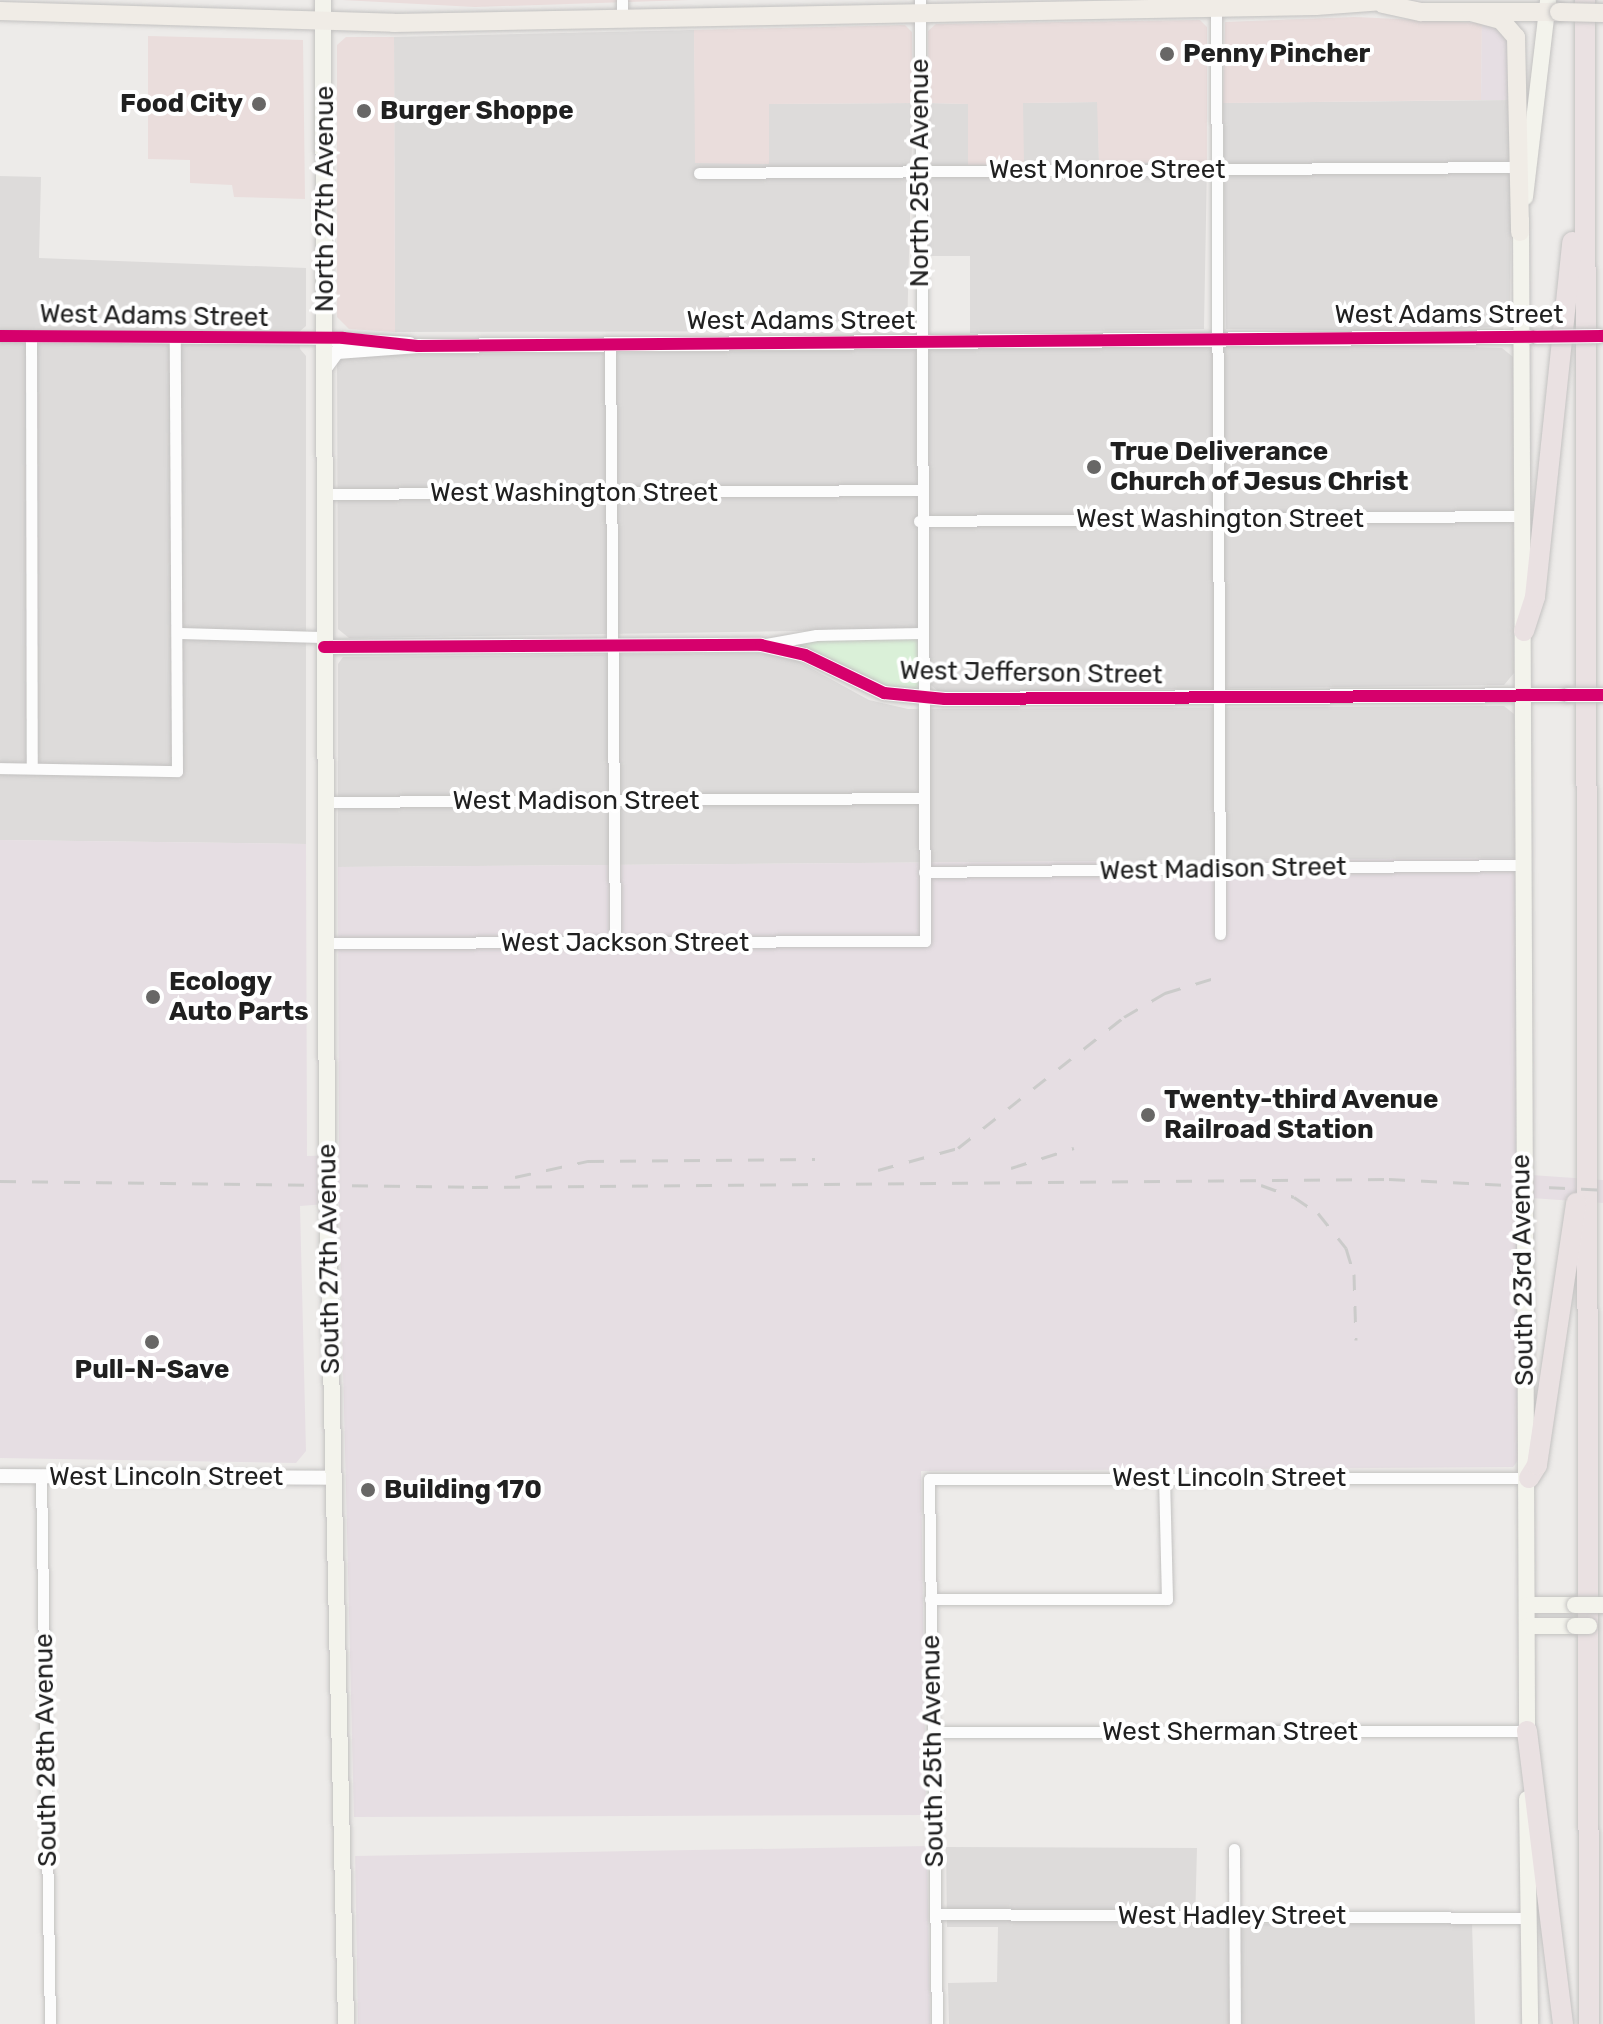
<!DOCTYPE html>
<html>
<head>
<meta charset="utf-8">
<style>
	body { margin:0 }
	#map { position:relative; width:1603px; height:2024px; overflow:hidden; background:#edebe9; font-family:Rubik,sans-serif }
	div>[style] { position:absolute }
	.residential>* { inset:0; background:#dddbda }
	.commercial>* { inset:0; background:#eadddc }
	.industrial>* { inset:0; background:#e6dee3; transform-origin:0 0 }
	.park>* { inset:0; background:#daf0d8 }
	.roads { filter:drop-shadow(0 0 2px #c3c2c1) drop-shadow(0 0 2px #c3c2c1) }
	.minor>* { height:11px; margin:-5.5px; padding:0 5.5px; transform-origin:5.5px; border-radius:5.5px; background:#fcfcfc }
	.tertiary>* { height:14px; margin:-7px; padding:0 7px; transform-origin:7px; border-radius:7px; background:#fcfcfc }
	.secondary>* { height:16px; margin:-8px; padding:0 8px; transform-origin:8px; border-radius:8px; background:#f3f3ec }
	.primary>* { height:18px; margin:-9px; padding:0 9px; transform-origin:9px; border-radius:9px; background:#f0ece6 }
	.motorway>* { height:20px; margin:-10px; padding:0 10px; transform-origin:10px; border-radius:10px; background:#eae1e2 }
	.rail>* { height:3px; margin-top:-1.5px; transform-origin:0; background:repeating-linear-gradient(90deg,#cbcbca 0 16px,transparent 0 32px) }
	.bridges { filter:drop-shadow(0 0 2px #c3c2c1) drop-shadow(0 0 2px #c3c2c1) }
	.tertiary-bridge>* { height:14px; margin:-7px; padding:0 7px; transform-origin:7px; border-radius:7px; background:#fcfcfc }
	.secondary-bridge>* { height:16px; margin:-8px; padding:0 8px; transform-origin:8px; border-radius:8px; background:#f3f3ec }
	.primary-bridge>* { height:18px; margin:-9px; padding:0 9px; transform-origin:9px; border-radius:9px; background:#f0ece6 }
	.cycleway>* { height:12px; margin:-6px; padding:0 6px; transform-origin:6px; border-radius:6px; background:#d6006c }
	.dots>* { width:22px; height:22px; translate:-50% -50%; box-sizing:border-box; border:4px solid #fff; border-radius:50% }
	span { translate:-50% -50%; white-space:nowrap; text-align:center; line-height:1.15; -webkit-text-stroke:8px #fff; paint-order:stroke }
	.poi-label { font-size:26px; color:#202020; font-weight:700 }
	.left { translate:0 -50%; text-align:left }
	.right { translate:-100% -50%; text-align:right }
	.street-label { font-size:26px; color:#202020 }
</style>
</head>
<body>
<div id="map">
	<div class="residential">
		<i style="clip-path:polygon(694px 30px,696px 163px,769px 104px,913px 103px,907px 331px,395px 332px,394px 37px)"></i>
		<i style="clip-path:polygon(1512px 100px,1510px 320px,1494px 327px,1421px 331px,1226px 329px,1223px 103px)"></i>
		<i style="clip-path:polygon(1098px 102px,1099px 163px,1207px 163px,1204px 329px,970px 333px,970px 256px,927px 256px,929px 103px,968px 104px,968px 164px,1022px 103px)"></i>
		<i style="clip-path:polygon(0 176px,41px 177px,39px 258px,306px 268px,306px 326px,299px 332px,300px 349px,306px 356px,306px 844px,0 840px)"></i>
		<i style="clip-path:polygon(1405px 345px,1502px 348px,1513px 357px,1514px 673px,1504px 685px,939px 692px,931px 685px,928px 629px,349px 638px,338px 629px,337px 360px,342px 355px)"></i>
		<i style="clip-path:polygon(758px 653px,792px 658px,869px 700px,908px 709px,1504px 706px,1514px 714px,1515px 858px,338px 867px,338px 664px,343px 657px)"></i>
		<i style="clip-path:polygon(946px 1847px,1197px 1848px,1195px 1924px,1472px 1923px,1475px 2024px,949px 2024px,948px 1983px,997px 1982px,998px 1927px,947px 1927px)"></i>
	</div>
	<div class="commercial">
		<i style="clip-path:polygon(342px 0,689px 0,475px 7px)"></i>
		<i style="clip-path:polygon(1355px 17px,1482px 23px,1481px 100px,1223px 103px,1225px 22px)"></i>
		<i style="clip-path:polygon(1200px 20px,1207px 27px,1207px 163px,1099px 163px,1097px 102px,1023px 103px,1024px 164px,968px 165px,968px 104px,929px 103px,928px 31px,936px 24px)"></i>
		<i style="clip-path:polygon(905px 25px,912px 32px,913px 103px,769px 104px,769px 164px,695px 163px,694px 30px)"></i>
		<i style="clip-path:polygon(148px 36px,303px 40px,305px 199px,234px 197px,232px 185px,190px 183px,190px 160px,148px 159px)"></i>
		<i style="clip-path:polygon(346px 37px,394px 37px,395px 332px,349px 329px,337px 317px,337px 45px)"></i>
	</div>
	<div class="industrial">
		<i style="clip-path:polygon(1482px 23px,1494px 23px,1507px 33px,1512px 100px,1481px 100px)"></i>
		<i style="clip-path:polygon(0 840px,306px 844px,307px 1156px,339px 1155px,338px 867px,1515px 858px,1516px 1174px,1603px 1180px,1603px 1203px,1518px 1197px,1519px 1459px,1513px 1467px,921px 1471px,926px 1815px,354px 1817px,339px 1203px,300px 1206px,306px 1451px,296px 1463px,0 1458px)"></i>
		<i style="left:927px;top:1846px;width:178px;height:572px;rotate:89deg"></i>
	</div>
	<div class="park">
		<i style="clip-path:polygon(921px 633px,922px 698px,900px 696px,761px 645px)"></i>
	</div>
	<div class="roads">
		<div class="minor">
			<i style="left:622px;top:0;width:19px;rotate:90deg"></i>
			<i style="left:1216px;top:7px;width:927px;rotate:89.75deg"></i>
			<i style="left:699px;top:173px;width:816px;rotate:-0.42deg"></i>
			<i style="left:0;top:336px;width:325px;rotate:0.5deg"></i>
			<i style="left:31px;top:336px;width:432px;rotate:89.9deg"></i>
			<i style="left:610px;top:344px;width:600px;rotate:89.52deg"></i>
			<i style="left:326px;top:494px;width:593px;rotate:-0.39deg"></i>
			<i style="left:919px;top:521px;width:602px;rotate:-0.48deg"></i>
			<i style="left:177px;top:633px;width:147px;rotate:1.6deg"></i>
			<i style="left:766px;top:644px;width:51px;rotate:-10.2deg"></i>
			<i style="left:816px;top:635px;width:105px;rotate:-1.1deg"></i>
			<i style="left:0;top:768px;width:177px;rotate:1deg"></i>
			<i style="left:177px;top:771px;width:433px;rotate:-90.3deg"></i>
			<i style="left:325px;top:802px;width:598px;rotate:-0.38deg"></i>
			<i style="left:924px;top:872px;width:599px;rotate:-0.67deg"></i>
			<i style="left:326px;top:943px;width:599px;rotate:-0.19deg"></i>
			<i style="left:925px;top:941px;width:941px;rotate:-90.3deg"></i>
			<i style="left:41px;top:1476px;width:548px;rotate:89.06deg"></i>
			<i style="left:930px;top:1599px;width:237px"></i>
			<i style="left:1167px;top:1599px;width:120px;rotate:-91.4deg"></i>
			<i style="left:933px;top:1732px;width:594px;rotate:-0.1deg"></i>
			<i style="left:1234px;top:1849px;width:175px;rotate:89.7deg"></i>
			<i style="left:936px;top:1914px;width:592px;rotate:0.39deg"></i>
			<i style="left:937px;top:2024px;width:545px;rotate:-90.84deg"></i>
			<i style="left:929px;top:1479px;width:600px;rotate:-0.1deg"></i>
		</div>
		<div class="tertiary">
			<i style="left:325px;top:339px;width:85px;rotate:3.4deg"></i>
			<i style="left:326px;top:367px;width:19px;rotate:-54deg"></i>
			<i style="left:337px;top:352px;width:81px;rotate:-4.2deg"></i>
			<i style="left:418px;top:346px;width:1112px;rotate:-0.46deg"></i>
			<i style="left:324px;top:647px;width:437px;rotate:-0.3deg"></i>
			<i style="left:761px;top:645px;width:45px;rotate:12.8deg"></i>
			<i style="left:805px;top:655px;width:88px;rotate:25.7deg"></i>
			<i style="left:884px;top:693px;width:61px;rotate:5.6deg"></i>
			<i style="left:945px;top:699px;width:623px;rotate:-0.37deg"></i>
			<i style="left:0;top:1476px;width:332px;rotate:0.3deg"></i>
		</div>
		<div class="secondary">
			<i style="left:323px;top:0;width:1186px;rotate:89.81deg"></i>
			<i style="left:327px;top:1186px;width:838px;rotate:88.7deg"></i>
			<i style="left:1525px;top:197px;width:198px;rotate:-83.3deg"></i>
			<i style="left:1521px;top:220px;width:1520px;rotate:89.77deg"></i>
			<i style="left:1527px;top:1605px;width:48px"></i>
			<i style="left:1527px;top:1626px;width:48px"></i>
			<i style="left:1527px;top:1799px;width:225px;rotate:89.2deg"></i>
		</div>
		<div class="primary">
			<i style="left:1383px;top:4px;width:39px;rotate:12deg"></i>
			<i style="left:1421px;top:12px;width:138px"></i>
			<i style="left:0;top:11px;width:394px;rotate:1.7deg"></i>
			<i style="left:394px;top:23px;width:922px;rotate:-1.06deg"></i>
			<i style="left:1316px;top:6px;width:81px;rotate:-4.2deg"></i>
			<i style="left:1471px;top:12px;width:31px;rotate:15deg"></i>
			<i style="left:1501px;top:20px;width:23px;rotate:49deg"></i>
			<i style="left:1516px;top:37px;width:195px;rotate:88.8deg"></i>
		</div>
		<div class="motorway">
			<i style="left:1585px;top:0;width:2024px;rotate:89.89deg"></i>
			<i style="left:1524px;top:631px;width:36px;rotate:-72deg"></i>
			<i style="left:1535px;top:597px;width:357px;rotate:-84deg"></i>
			<i style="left:1529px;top:1478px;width:15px;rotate:-58deg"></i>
			<i style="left:1537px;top:1465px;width:265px;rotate:-81.5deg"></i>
			<i style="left:1527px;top:1731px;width:295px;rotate:83deg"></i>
		</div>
	</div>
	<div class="rail">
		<i style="left:1011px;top:1168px;width:66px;rotate:-17.6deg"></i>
		<i style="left:878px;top:1170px;width:83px;rotate:-15.4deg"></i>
		<i style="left:958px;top:1148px;width:211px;rotate:-38.3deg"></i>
		<i style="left:1124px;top:1017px;width:48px;rotate:-30.3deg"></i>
		<i style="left:1165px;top:993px;width:59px;rotate:-16.9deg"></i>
		<i style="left:515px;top:1177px;width:75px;rotate:-12.4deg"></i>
		<i style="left:588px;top:1161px;width:227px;rotate:-0.5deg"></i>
		<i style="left:0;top:1181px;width:472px;rotate:0.7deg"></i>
		<i style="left:472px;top:1187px;width:917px;rotate:-0.5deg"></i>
		<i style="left:1389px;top:1179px;width:214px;rotate:2.9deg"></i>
		<i style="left:1261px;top:1185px;width:35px;rotate:20deg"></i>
		<i style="left:1294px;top:1197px;width:29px;rotate:34deg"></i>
		<i style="left:1318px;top:1213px;width:45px;rotate:51.3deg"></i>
		<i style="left:1346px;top:1248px;width:27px;rotate:73deg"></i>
		<i style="left:1354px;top:1274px;width:66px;rotate:88.3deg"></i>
	</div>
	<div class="bridges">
		<div class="tertiary-bridge">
			<i style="left:1537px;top:337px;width:62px;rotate:-0.9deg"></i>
			<i style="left:1568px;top:695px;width:35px"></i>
		</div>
		<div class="secondary-bridge">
			<i style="left:1575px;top:1605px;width:28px"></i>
			<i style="left:1575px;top:1626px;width:14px"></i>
		</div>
		<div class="primary-bridge">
			<i style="left:1559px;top:12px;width:44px;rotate:1.3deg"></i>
		</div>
	</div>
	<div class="cycleway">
		<i style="left:0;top:336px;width:343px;rotate:0.3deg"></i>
		<i style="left:343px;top:338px;width:75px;rotate:6.1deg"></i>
		<i style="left:418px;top:346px;width:1185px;rotate:-0.48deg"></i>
		<i style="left:324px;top:647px;width:437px;rotate:-0.3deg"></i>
		<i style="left:761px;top:645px;width:45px;rotate:12.8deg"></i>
		<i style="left:805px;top:655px;width:88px;rotate:25.7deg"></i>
		<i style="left:884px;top:693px;width:61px;rotate:5.6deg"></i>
		<i style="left:945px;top:699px;width:658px;rotate:-0.35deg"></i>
	</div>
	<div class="dots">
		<i style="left:1167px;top:54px;background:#686766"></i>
		<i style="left:259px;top:104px;background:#686766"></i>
		<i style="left:364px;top:111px;background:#686766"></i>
		<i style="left:1094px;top:467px;background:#686766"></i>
		<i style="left:153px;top:997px;background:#686766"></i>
		<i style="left:1148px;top:1115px;background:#686766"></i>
		<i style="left:152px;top:1342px;background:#686766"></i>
		<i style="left:368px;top:1490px;background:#686766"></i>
	</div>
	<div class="poi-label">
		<span class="left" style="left:1183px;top:54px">Penny Pincher</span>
		<span class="right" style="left:243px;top:104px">Food City</span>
		<span class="left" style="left:380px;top:111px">Burger Shoppe</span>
		<span class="left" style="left:1110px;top:467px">True Deliverance<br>Church of Jesus Christ</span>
		<span class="left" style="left:169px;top:997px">Ecology<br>Auto Parts</span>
		<span class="left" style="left:1164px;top:1115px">Twenty-third Avenue<br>Railroad Station</span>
		<span style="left:152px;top:1370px">Pull-N-Save</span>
		<span class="left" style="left:384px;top:1490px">Building 170</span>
	</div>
	<div class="street-label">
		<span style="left:1107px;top:170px">West Monroe Street</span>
		<span style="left:920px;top:173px;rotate:-90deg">North 25th Avenue</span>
		<span style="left:325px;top:199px;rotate:-90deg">North 27th Avenue</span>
		<span style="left:1449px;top:315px">West Adams Street</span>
		<span style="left:154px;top:316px;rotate:1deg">West Adams Street</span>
		<span style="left:801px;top:321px">West Adams Street</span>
		<span style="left:574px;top:493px">West Washington Street</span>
		<span style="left:1220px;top:519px">West Washington Street</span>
		<span style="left:1031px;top:673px;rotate:1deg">West Jefferson Street</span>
		<span style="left:576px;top:801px">West Madison Street</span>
		<span style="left:1223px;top:869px;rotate:-1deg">West Madison Street</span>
		<span style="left:625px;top:943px">West Jackson Street</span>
		<span style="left:329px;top:1259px;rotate:-91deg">South 27th Avenue</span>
		<span style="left:1523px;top:1270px;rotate:-91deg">South 23rd Avenue</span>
		<span style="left:166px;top:1477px">West Lincoln Street</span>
		<span style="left:1229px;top:1478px">West Lincoln Street</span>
		<span style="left:1230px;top:1732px">West Sherman Street</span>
		<span style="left:46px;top:1750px;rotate:-91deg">South 28th Avenue</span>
		<span style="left:933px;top:1751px;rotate:-91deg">South 25th Avenue</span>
		<span style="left:1232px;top:1916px">West Hadley Street</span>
	</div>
</div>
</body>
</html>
